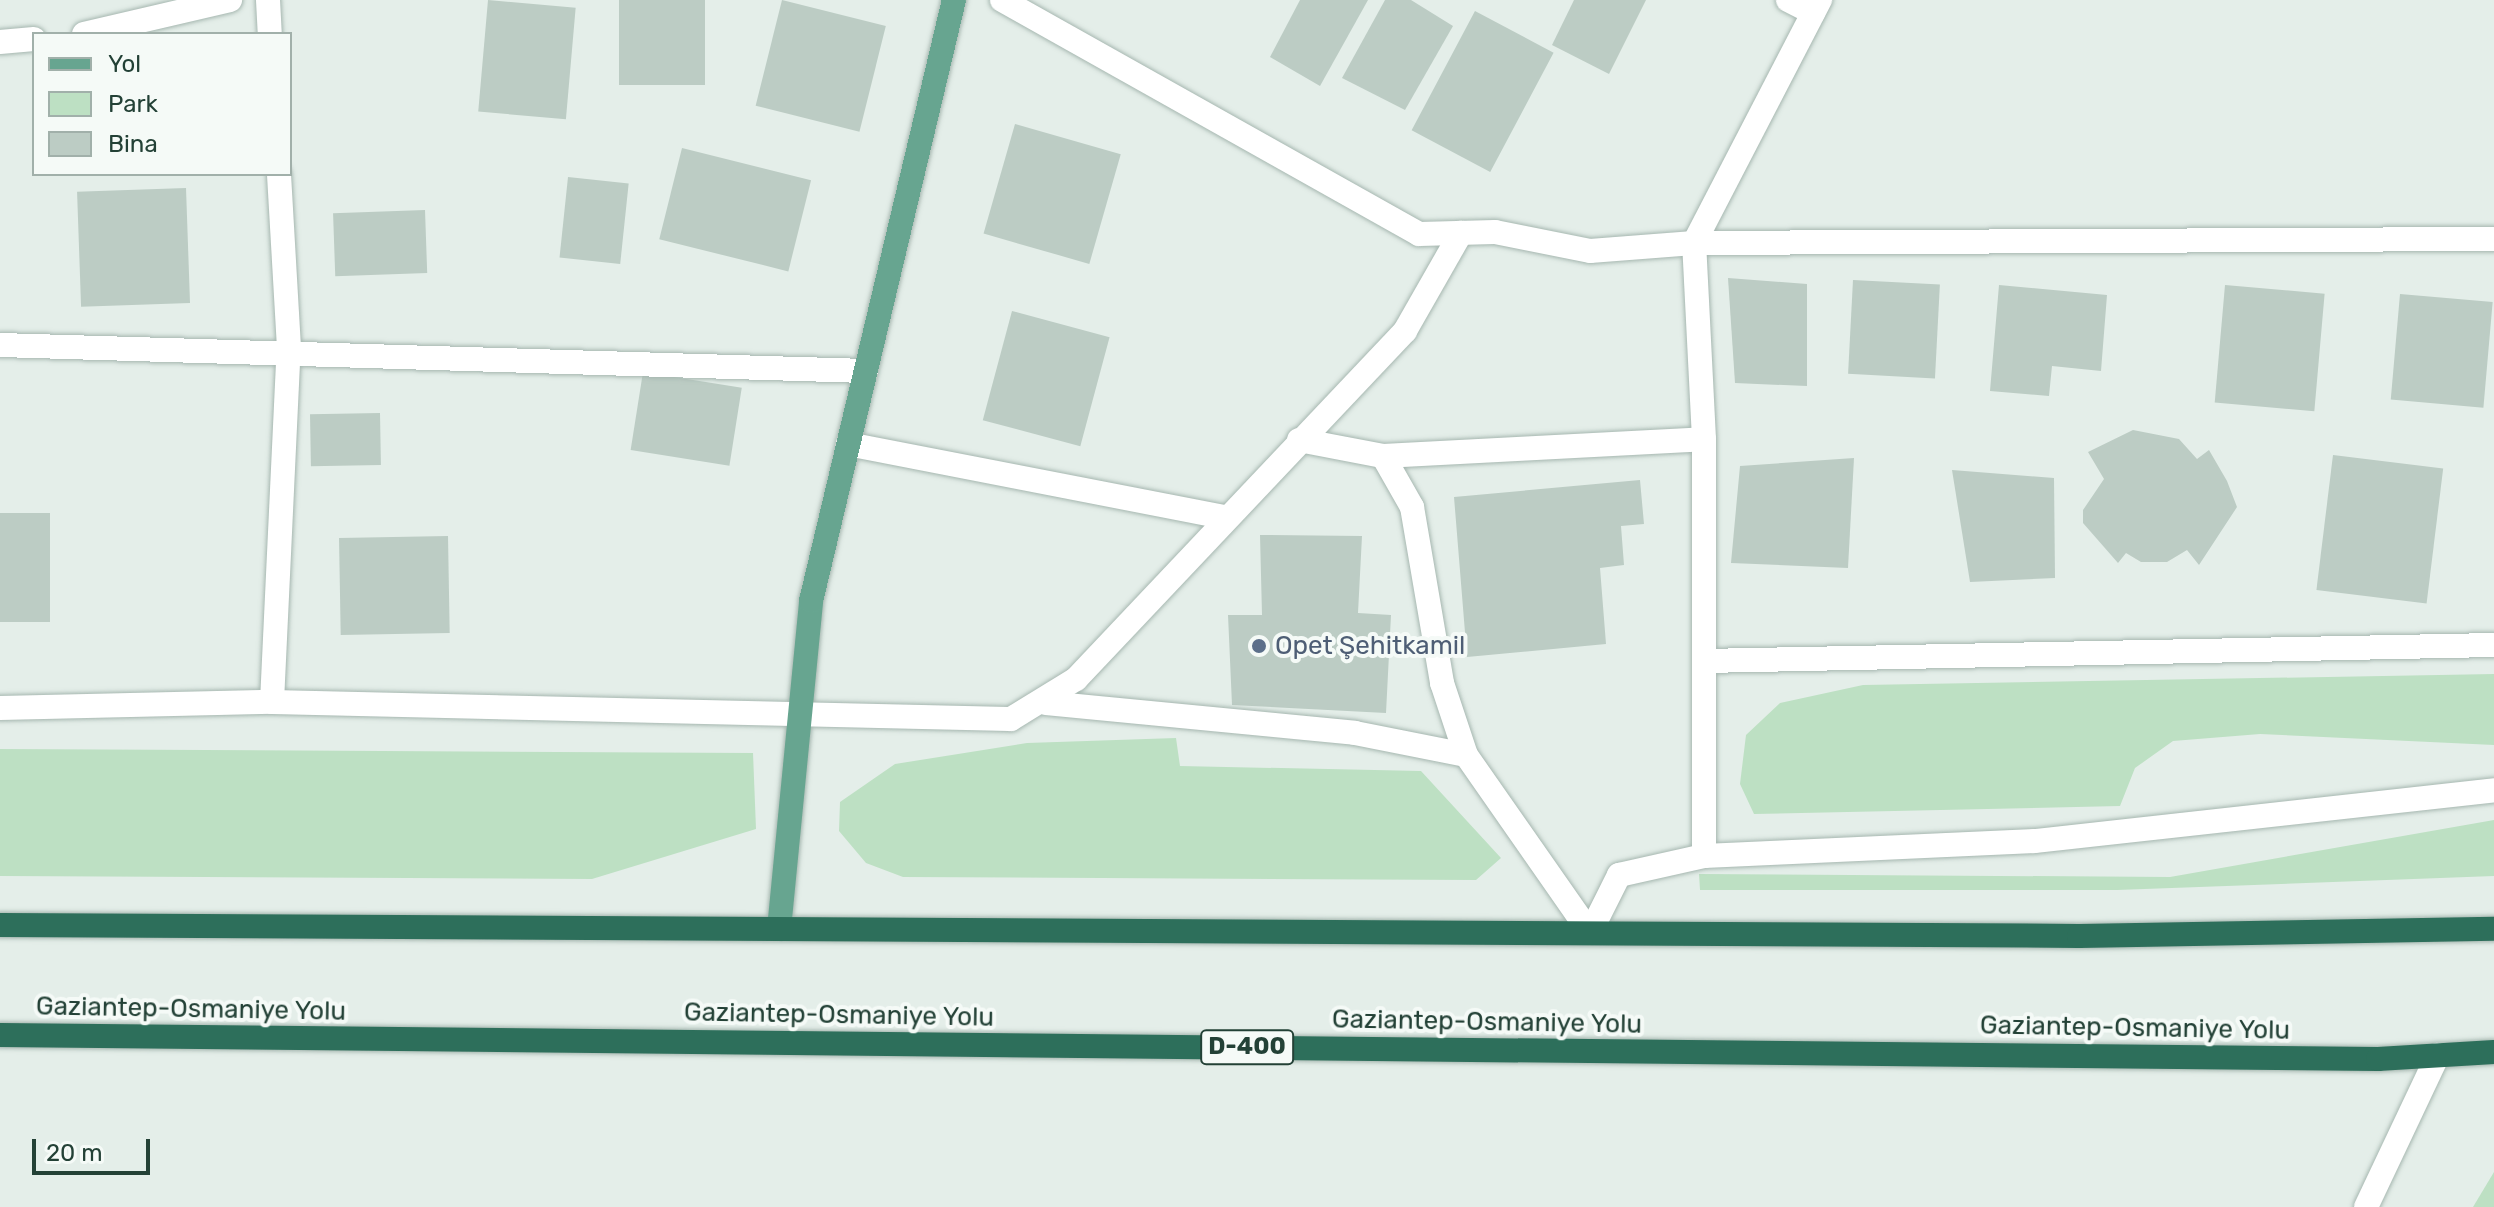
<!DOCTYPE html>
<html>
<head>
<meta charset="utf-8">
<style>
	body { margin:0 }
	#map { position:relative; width:2494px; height:1207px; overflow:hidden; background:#e4eee9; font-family:Rubik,sans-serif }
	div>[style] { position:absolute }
	.green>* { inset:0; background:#bde0c3 }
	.building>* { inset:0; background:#bcccc4; transform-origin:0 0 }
	.roads { filter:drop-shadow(0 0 2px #a6b7b0) drop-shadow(0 0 2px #a6b7b0) }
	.minor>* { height:24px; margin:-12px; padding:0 12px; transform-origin:12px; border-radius:12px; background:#fff }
	.major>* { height:24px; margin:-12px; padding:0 12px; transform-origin:12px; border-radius:12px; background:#67a590 }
	.highway>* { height:24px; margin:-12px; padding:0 12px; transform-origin:12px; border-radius:12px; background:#2d6f5b }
	.dots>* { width:22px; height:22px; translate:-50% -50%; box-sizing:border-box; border:4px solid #f5faf7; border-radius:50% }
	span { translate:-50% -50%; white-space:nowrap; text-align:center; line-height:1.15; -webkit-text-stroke:8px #f5faf7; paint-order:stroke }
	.shield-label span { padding:2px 6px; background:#f5faf7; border:2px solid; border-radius:6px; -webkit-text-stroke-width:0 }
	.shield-label { font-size:24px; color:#234136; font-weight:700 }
	.service-label { font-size:26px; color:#4e5e75 }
	.left { translate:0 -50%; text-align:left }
	.street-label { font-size:26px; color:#234136 }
	.legend { position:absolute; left:32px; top:32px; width:260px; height:144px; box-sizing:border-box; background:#f5faf7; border:2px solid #a1b0aa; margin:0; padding:10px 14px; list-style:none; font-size:24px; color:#234136 }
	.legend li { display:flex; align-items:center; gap:16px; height:40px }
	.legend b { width:40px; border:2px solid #a1b0aa }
	.scale { position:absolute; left:32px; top:1139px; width:118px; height:36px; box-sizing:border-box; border:4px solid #234136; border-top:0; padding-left:10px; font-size:24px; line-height:28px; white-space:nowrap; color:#234136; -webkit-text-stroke:6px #f5faf7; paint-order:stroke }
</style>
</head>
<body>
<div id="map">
	<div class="green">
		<i style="clip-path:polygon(2494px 674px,2494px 745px,2260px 734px,2173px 741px,2135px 768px,2120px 806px,1754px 814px,1740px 784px,1746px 735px,1780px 703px,1863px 685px)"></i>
		<i style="clip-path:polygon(1176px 738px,1180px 766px,1421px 771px,1501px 858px,1476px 880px,903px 877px,866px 863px,839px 831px,840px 802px,895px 764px,1027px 743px)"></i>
		<i style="clip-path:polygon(0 749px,753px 753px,756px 829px,592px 879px,0 876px)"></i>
		<i style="clip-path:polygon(2494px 820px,2494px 876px,2117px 890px,1700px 890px,1699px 874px,2170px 877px)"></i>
		<i style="clip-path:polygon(2494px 1172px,2494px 1207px,2473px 1207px)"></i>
	</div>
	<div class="building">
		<i style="left:488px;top:0;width:88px;height:112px;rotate:5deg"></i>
		<i style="left:619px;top:0;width:86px;height:85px"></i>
		<i style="left:782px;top:0;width:107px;height:109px;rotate:14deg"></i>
		<i style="clip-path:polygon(1300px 0,1368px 0,1320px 86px,1270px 57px)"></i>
		<i style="clip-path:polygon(1385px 0,1411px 0,1453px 26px,1405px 110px,1342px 78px)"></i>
		<i style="clip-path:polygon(1574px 0,1646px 0,1609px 74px,1552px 45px)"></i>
		<i style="left:1475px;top:11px;width:89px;height:135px;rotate:28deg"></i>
		<i style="left:1015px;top:124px;width:110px;height:114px;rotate:16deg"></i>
		<i style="left:682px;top:148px;width:133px;height:94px;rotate:14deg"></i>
		<i style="left:568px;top:177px;width:61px;height:81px;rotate:6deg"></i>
		<i style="left:186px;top:188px;width:115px;height:109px;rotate:88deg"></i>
		<i style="left:425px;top:210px;width:63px;height:92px;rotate:88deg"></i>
		<i style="clip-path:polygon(1728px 278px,1807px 284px,1807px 386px,1735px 383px)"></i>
		<i style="left:1853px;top:280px;width:87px;height:94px;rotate:3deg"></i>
		<i style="clip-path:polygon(1999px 285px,2107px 295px,2101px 371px,2052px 366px,2049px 396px,1990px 391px)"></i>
		<i style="left:2225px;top:285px;width:100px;height:118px;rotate:5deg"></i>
		<i style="left:2400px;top:294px;width:93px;height:106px;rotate:5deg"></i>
		<i style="left:1012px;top:311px;width:101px;height:113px;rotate:15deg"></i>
		<i style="left:643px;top:372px;width:100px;height:79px;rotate:9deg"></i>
		<i style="left:380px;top:413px;width:52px;height:70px;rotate:89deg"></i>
		<i style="clip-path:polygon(2133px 430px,2179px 439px,2197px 459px,2209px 450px,2227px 481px,2237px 507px,2199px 565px,2187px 550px,2167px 562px,2141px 562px,2126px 553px,2118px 563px,2083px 523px,2083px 510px,2104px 479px,2088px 452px)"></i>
		<i style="left:2333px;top:455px;width:111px;height:136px;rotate:7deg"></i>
		<i style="clip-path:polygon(1854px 458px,1848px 568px,1731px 563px,1740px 466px)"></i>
		<i style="clip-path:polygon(1952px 470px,2054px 478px,2055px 578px,1970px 582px)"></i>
		<i style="clip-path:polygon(1640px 480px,1644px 524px,1621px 526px,1624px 565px,1600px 568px,1606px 644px,1467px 657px,1454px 497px)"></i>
		<i style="left:0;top:513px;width:50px;height:109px"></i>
		<i style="clip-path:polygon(1260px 535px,1362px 536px,1358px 613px,1391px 615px,1386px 713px,1232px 705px,1228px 615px,1262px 615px)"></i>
		<i style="left:448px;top:536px;width:97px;height:109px;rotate:89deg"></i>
	</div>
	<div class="roads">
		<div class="minor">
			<i style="left:268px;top:0;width:34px;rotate:87deg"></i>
			<i style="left:1002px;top:0;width:478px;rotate:29.3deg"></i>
			<i style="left:1419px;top:234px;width:76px;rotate:-1.5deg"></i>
			<i style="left:1495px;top:232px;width:97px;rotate:11.3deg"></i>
			<i style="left:1590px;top:251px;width:104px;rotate:-4.4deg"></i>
			<i style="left:1694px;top:243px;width:800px;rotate:-0.29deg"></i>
			<i style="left:1788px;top:0;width:28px;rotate:27deg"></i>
			<i style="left:84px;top:34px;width:150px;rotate:-13.1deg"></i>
			<i style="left:0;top:42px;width:34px;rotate:-5deg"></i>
			<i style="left:0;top:345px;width:866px;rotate:1.72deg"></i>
			<i style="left:1299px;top:440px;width:86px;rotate:10.8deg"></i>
			<i style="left:1383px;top:456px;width:321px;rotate:-3deg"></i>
			<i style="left:848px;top:444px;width:383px;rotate:11deg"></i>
			<i style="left:1383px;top:456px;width:59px;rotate:60.4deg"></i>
			<i style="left:1412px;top:507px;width:179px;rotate:80.3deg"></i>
			<i style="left:1442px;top:683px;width:76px;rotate:71.6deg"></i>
			<i style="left:1704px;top:661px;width:790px;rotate:-1.16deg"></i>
			<i style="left:272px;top:702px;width:354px;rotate:-87.3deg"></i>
			<i style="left:289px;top:348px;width:174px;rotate:-93.3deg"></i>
			<i style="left:1046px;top:703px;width:310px;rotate:5.5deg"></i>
			<i style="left:1355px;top:733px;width:113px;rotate:11.2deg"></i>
			<i style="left:1466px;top:755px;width:217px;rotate:55.1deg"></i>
			<i style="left:1590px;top:933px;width:65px;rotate:-63.4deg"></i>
			<i style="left:1619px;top:875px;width:87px;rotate:-12.6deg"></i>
			<i style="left:1704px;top:856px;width:331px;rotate:-2.6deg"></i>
			<i style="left:2035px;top:841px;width:462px;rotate:-6.3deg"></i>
			<i style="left:0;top:708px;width:272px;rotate:-1.3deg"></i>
			<i style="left:272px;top:702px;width:739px;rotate:1.32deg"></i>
			<i style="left:1011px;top:719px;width:76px;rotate:-31.6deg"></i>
			<i style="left:1076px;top:679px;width:479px;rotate:-46.6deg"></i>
			<i style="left:1405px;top:331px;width:113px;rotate:-60.3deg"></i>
			<i style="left:1704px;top:856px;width:417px;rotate:-90deg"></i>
			<i style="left:1704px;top:439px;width:196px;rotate:-92.9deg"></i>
			<i style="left:1694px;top:243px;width:274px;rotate:-62.6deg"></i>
			<i style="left:2366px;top:1207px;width:168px;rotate:-64.7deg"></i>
		</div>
		<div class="major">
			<i style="left:779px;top:929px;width:330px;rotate:-84.4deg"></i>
			<i style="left:811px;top:601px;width:618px;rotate:-76.62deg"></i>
		</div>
		<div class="highway">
			<i style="left:0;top:925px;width:2079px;rotate:0.3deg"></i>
			<i style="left:2079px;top:936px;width:415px;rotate:-1deg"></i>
			<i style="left:0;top:1035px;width:2378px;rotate:0.58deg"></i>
			<i style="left:2378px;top:1059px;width:116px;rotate:-3.5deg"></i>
		</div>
	</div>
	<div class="dots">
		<i style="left:1259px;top:646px;background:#5c6f8a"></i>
	</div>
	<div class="shield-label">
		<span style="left:1247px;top:1047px">D-400</span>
	</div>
	<div class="service-label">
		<span class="left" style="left:1275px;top:646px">Opet Şehitkamil</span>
	</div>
	<div class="street-label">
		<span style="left:191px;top:1009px;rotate:1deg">Gaziantep-Osmaniye Yolu</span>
		<span style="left:839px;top:1015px;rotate:1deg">Gaziantep-Osmaniye Yolu</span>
		<span style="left:1487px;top:1022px;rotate:1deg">Gaziantep-Osmaniye Yolu</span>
		<span style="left:2135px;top:1028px;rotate:1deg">Gaziantep-Osmaniye Yolu</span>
	</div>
	<ul class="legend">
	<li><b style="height:10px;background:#67a590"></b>Yol</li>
	<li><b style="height:22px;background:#bde0c3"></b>Park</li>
	<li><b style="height:22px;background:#bcccc4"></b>Bina</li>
	</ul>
	<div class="scale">20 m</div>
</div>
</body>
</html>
